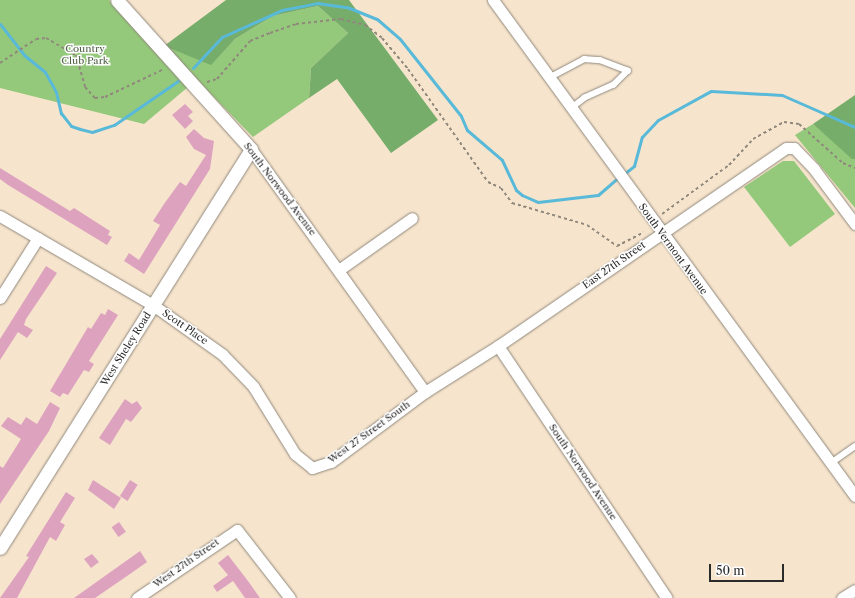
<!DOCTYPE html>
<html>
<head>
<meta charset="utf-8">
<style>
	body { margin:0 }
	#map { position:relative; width:855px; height:598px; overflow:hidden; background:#f6e4cd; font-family:"Libre Caslon Text",serif }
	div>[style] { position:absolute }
	.green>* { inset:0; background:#94c97b }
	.forest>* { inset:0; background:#77ad6b }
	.stream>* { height:3px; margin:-1.5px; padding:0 1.5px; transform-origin:1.5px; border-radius:1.5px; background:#59b9d8 }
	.building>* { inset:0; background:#dda3be; transform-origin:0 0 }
	.path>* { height:2px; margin-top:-1px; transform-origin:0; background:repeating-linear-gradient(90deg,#90887c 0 3px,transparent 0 6px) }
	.roads { filter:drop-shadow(0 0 1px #90887c) drop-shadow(0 0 1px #90887c) }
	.service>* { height:5.5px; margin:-2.75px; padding:0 2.75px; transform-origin:2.75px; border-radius:2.75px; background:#fff }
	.minor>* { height:11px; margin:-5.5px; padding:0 5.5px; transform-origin:5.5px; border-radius:5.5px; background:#fff }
	.tertiary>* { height:13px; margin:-6.5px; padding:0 6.5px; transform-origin:6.5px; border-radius:6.5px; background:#fff }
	span { translate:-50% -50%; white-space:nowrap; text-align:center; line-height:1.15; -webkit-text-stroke:3px #fff; paint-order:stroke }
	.park-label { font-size:10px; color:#506247 }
	.street-label { font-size:10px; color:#2b2b2b }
	.scale { position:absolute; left:709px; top:564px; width:75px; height:18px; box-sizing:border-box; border:2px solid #2b2b2b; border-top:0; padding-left:5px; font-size:12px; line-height:14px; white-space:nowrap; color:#2b2b2b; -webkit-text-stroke:3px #fff; paint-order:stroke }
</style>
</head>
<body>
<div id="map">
	<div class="green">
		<i style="clip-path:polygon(0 0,109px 0,188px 87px,144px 124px,0 88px)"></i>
		<i style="clip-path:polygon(318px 6px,348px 33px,311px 68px,309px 98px,253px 137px,164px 46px,211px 64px,235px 39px,273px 16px)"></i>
		<i style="clip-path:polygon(813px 124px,855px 159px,855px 208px,795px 135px)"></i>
		<i style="clip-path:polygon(783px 161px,794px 161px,835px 214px,790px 247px,744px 187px)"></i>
	</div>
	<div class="forest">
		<i style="clip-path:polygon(226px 0,349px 0,438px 120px,391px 153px,337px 79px,309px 98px,311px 68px,348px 33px,318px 6px,273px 16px,235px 39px,211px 65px,164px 46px)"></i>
		<i style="clip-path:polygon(855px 95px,855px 159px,852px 159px,813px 124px)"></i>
	</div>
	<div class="stream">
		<i style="left:0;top:24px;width:39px;rotate:52deg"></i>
		<i style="left:24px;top:55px;width:27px;rotate:39deg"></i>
		<i style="left:45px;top:72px;width:23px;rotate:61deg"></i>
		<i style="left:56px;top:92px;width:22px;rotate:77deg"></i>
		<i style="left:61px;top:113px;width:16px;rotate:52deg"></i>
		<i style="left:71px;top:126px;width:9px;rotate:18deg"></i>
		<i style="left:80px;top:129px;width:12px;rotate:14deg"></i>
		<i style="left:92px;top:132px;width:23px;rotate:-18deg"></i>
		<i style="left:114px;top:125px;width:78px;rotate:-34.5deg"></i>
		<i style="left:193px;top:68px;width:42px;rotate:-46.9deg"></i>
		<i style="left:222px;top:37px;width:66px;rotate:-24.2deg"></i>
		<i style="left:282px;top:10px;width:36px;rotate:-11deg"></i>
		<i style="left:317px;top:3px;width:30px;rotate:8deg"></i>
		<i style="left:347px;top:7px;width:32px;rotate:22deg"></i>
		<i style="left:377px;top:19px;width:30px;rotate:41deg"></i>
		<i style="left:400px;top:39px;width:98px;rotate:51.6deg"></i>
		<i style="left:461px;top:116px;width:15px;rotate:67deg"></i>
		<i style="left:467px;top:130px;width:46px;rotate:40.6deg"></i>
		<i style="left:502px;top:160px;width:33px;rotate:65deg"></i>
		<i style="left:516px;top:190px;width:8px;rotate:40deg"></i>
		<i style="left:522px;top:195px;width:17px;rotate:24deg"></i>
		<i style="left:538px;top:202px;width:60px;rotate:-6.7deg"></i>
		<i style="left:598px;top:195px;width:28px;rotate:-41deg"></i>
		<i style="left:624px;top:174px;width:13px;rotate:-39deg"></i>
		<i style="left:634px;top:166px;width:30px;rotate:-75deg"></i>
		<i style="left:642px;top:137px;width:23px;rotate:-47deg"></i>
		<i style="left:658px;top:120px;width:60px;rotate:-28.7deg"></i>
		<i style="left:711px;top:91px;width:71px;rotate:3.2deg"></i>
		<i style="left:782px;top:95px;width:80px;rotate:23.7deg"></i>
	</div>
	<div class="building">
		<i style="clip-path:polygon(185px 104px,193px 112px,188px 116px,193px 121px,185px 129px,172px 115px)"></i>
		<i style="clip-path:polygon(194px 129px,204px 138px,214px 141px,210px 169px,144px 274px,124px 261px,129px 253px,139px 260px,160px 225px,153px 221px,164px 204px,180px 182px,186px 186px,206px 155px,194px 149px,186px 137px)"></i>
		<i style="clip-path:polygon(0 168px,70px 211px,74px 208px,110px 231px,108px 235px,112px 237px,107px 245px,8px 185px,0 179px)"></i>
		<i style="clip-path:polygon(46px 266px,57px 273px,26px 319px,24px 325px,33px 330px,27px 338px,18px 332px,0 360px,0 339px)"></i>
		<i style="clip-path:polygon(108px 309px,118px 315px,89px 361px,94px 364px,89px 372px,84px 370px,68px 395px,63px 393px,60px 397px,50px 391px,88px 327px,91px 329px,101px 313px,105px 315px)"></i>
		<i style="clip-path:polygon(125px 399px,132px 404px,137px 401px,142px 408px,131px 422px,126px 419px,110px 445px,99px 438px)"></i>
		<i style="clip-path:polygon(50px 402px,60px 408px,49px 431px,0 504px,0 466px,3px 468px,21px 439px,1px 426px,8px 417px,21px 425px,26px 417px,37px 424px)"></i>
		<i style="clip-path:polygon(93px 480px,121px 498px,114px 509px,88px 490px)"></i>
		<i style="left:130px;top:480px;width:9px;height:19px;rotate:32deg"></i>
		<i style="clip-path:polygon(66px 492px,75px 498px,60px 522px,65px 525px,56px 541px,50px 537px,17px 598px,0 598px,29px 557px,26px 556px)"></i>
		<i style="left:119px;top:522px;width:12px;height:9px;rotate:55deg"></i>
		<i style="clip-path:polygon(140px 551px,147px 562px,130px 574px,95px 598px,74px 598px)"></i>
		<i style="clip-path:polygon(92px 554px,99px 562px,91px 568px,84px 559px)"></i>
		<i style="clip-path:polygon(228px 555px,248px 581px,260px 598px,245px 598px,233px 581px,217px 592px,213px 586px,228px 575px,218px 563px)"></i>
	</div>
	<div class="path">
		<i style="left:0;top:63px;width:43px;rotate:-33.7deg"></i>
		<i style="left:36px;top:39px;width:10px;rotate:-6deg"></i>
		<i style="left:46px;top:38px;width:34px;rotate:30deg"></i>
		<i style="left:76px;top:55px;width:33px;rotate:74deg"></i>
		<i style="left:85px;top:87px;width:15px;rotate:48deg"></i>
		<i style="left:95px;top:98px;width:10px;rotate:-6deg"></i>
		<i style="left:105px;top:97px;width:65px;rotate:-25.4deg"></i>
		<i style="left:207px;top:82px;width:10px;rotate:-17deg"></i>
		<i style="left:217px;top:79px;width:50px;rotate:-49deg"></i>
		<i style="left:250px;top:41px;width:22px;rotate:-22deg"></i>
		<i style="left:270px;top:33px;width:28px;rotate:-19deg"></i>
		<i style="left:296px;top:24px;width:45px;rotate:-6.3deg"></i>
		<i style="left:341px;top:19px;width:25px;rotate:14deg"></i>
		<i style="left:365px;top:25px;width:21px;rotate:37deg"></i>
		<i style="left:382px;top:38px;width:40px;rotate:50deg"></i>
		<i style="left:408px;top:69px;width:138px;rotate:54.7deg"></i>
		<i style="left:488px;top:182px;width:14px;rotate:25deg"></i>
		<i style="left:501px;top:188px;width:19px;rotate:54deg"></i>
		<i style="left:512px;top:203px;width:78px;rotate:16.3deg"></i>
		<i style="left:587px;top:225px;width:37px;rotate:35deg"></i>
		<i style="left:617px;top:246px;width:30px;rotate:-27deg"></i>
		<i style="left:662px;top:214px;width:83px;rotate:-36.2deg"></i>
		<i style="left:729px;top:165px;width:35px;rotate:-47deg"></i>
		<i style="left:753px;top:139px;width:35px;rotate:-29deg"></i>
		<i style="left:784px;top:122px;width:15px;rotate:8deg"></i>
		<i style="left:799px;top:124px;width:59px;rotate:41.6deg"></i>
		<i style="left:843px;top:163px;width:13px;rotate:23deg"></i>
	</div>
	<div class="roads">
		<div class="service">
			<i style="left:549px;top:78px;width:40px;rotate:-28deg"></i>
			<i style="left:584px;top:59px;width:16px;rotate:4deg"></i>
			<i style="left:600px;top:60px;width:30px;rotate:21deg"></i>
			<i style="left:628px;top:71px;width:20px;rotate:135deg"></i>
			<i style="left:614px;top:85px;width:32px;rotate:156deg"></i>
			<i style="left:585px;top:98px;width:18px;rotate:142deg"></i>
			<i style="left:831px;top:463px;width:29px;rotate:-35deg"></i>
		</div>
		<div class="minor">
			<i style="left:493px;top:0;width:614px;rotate:53.88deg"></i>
			<i style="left:251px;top:149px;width:299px;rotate:54.4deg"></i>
			<i style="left:0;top:216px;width:177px;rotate:30.2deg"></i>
			<i style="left:153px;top:305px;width:85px;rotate:35.4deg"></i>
			<i style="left:222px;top:354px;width:45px;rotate:45.9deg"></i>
			<i style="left:253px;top:386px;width:80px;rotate:58.3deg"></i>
			<i style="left:295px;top:454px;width:22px;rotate:39deg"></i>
			<i style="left:312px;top:468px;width:20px;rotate:-18deg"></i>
			<i style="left:331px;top:462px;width:117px;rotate:-36.7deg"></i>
			<i style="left:425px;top:392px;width:86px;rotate:-32.2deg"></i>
			<i style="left:498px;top:346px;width:349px;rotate:-34.5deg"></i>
			<i style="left:786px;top:148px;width:8px"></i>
			<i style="left:794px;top:148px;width:29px;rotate:46deg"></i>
			<i style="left:814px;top:169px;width:69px;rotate:53.3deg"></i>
			<i style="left:340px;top:269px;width:88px;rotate:-35.3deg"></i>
			<i style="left:0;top:298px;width:71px;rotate:-57.7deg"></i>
			<i style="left:498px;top:346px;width:303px;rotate:56.2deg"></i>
			<i style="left:137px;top:598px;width:121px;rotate:-34.2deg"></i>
			<i style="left:237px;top:530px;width:86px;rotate:52.1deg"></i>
			<i style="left:842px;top:598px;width:15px;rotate:-32deg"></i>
		</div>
		<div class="tertiary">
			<i style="left:0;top:548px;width:471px;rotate:-57.8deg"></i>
			<i style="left:251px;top:149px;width:200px;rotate:-132deg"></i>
		</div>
	</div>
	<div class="park-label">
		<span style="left:85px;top:54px">Country<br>Club Park</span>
	</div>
	<div class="street-label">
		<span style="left:280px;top:189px;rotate:53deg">South Norwood Avenue</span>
		<span style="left:673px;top:249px;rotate:54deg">South Vermont Avenue</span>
		<span style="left:614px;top:265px;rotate:-35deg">East 27th Street</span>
		<span style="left:185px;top:327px;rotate:35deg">Scott Place</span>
		<span style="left:126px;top:349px;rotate:-58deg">West Sheley Road</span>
		<span style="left:369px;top:432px;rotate:-36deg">West 27 Street South</span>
		<span style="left:583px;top:472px;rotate:56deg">South Norwood Avenue</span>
		<span style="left:186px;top:563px;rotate:-35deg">West 27th Street</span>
	</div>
	<div class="scale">50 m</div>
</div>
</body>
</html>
